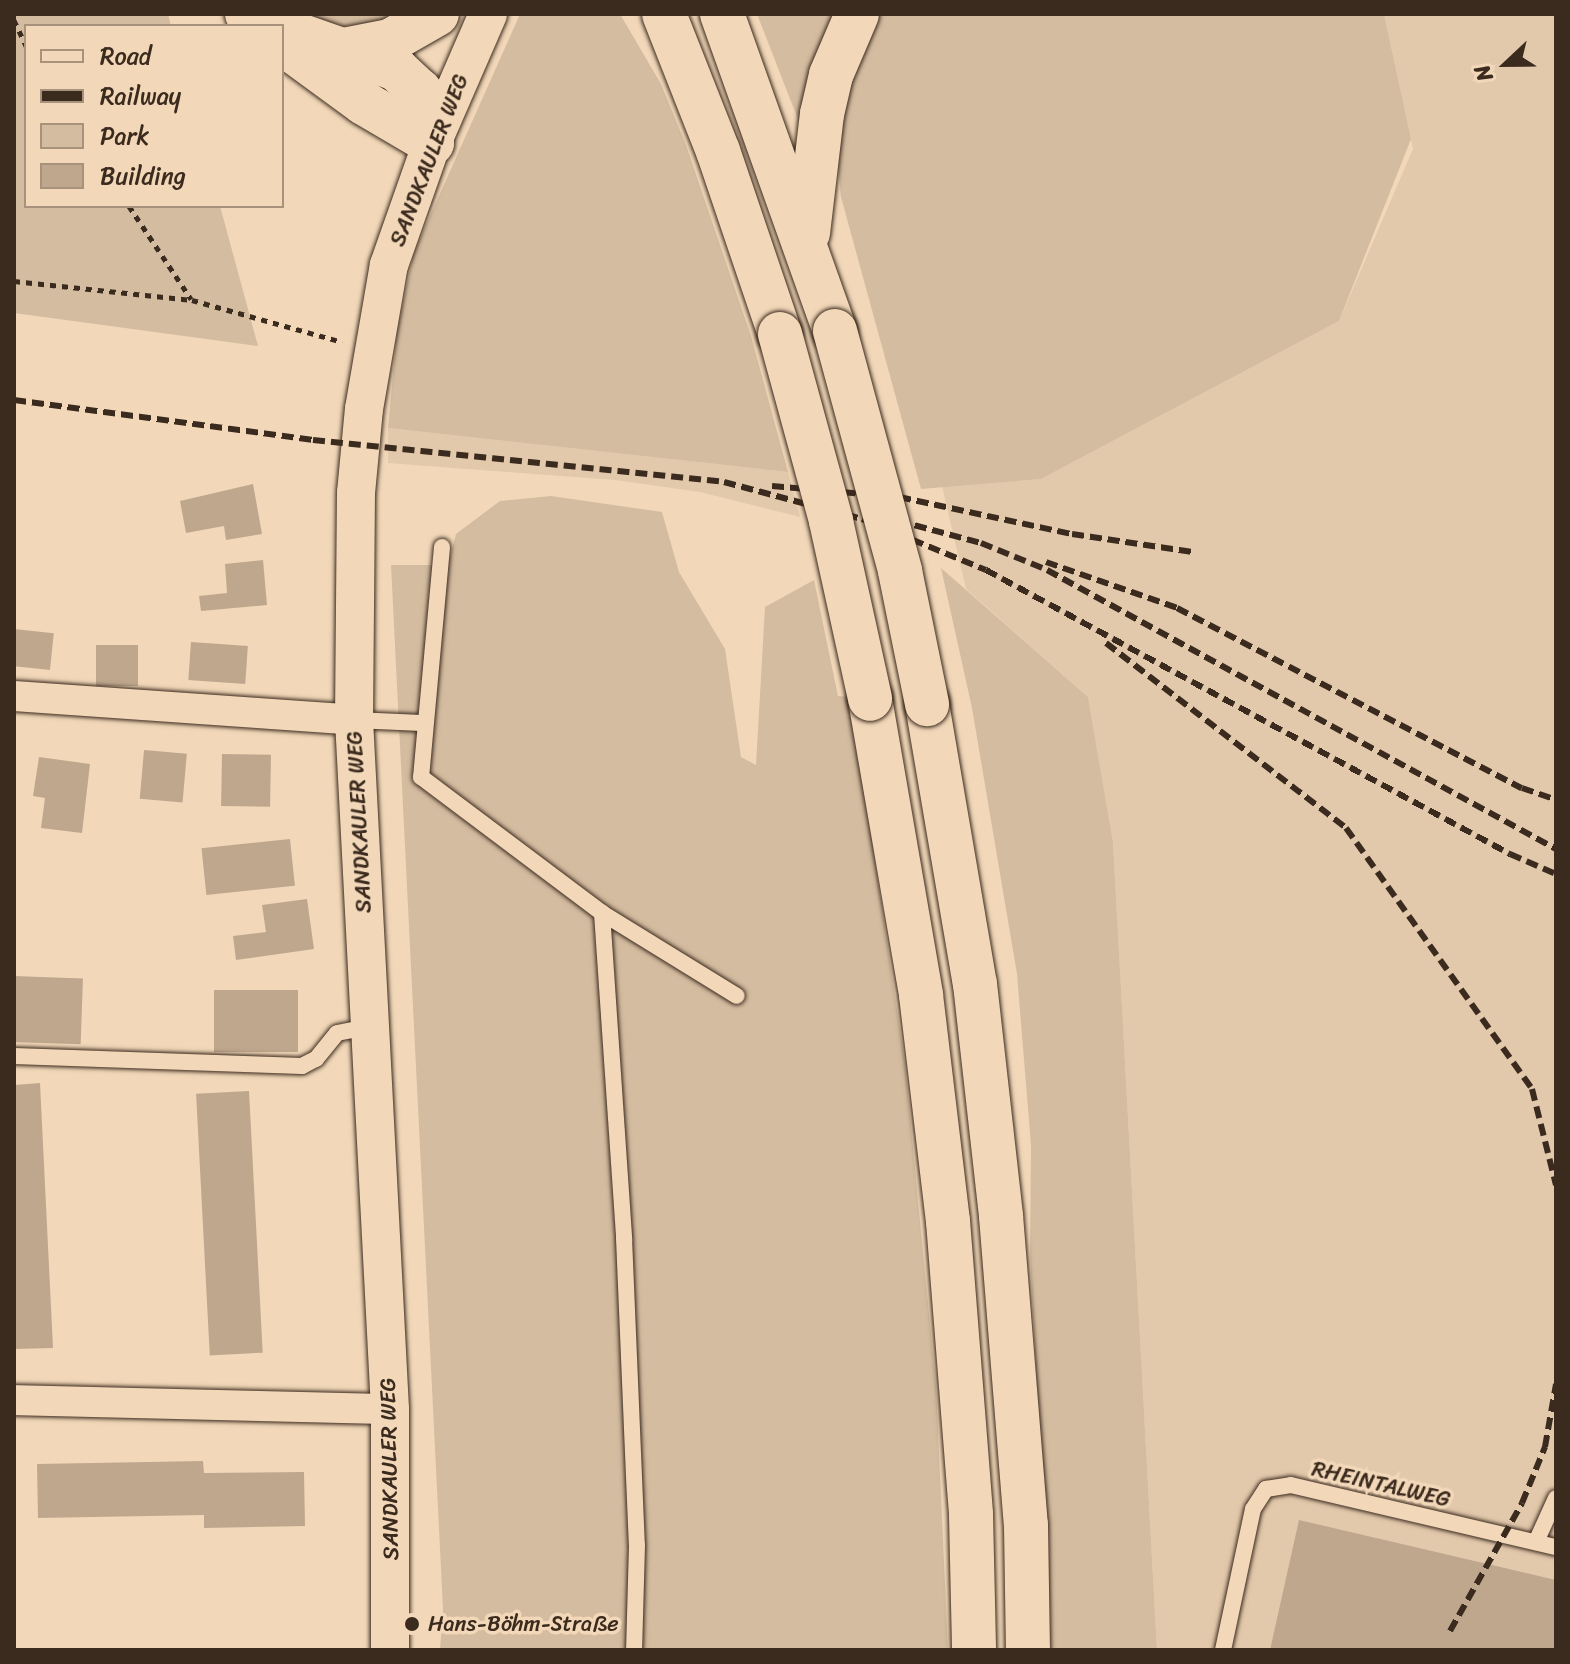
<!DOCTYPE html>
<html>
<head>
<meta charset="utf-8">
<style>
	body { margin:0 }
	#map { position:relative; width:1570px; height:1664px; overflow:hidden; background:#f2d8b9; font-family:Sriracha,sans-serif }
	div>[style] { position:absolute }
	.built>* { inset:0; background:#e3c9ac }
	.green>* { inset:0; background:#d4bca0 }
	.building>* { inset:0; background:#bfa78e; transform-origin:0 0 }
	.path>* { height:5px; margin-top:-2.5px; transform-origin:0; background:repeating-linear-gradient(90deg,#3b2a1e 0 6px,transparent 0 12px) }
	.roads { filter:drop-shadow(0 0 2px #3b2a1e) drop-shadow(0 0 2px #3b2a1e) }
	.service>* { height:16px; margin:-8px; padding:0 8px; transform-origin:8px; border-radius:8px; background:#f2d8b9 }
	.minor>* { height:30px; margin:-15px; padding:0 15px; transform-origin:15px; border-radius:15px; background:#f2d8b9 }
	.tertiary>* { height:38px; margin:-19px; padding:0 19px; transform-origin:19px; border-radius:19px; background:#f2d8b9 }
	.trunk>* { height:44px; margin:-22px; padding:0 22px; transform-origin:22px; border-radius:22px; background:#f2d8b9 }
	.rail>* { height:6px; margin-top:-3px; transform-origin:0; background:repeating-linear-gradient(90deg,#3b2a1e 0 12px,transparent 0 18px) }
	.bridges { filter:drop-shadow(0 0 2px #3b2a1e) drop-shadow(0 0 2px #3b2a1e) }
	.trunk-bridge>* { height:44px; margin:-22px; padding:0 22px; transform-origin:22px; border-radius:22px; background:#f2d8b9 }
	.dots>* { width:22px; height:22px; translate:-50% -50%; box-sizing:border-box; border:4px solid #f2d8b9; border-radius:50% }
	span { translate:-50% -50%; white-space:nowrap; text-align:center; line-height:1.15; -webkit-text-stroke:7px #f2d8b9; paint-order:stroke }
	.street-label { font-size:22px; color:#3b2a1e }
	.poi-label { font-size:22px; color:#3b2a1e }
	.left { translate:0 -50%; text-align:left }
	.frame { position:absolute; inset:0; border:16px solid #3b2a1e; pointer-events:none }
	.legend { position:absolute; left:24px; top:24px; width:260px; height:184px; box-sizing:border-box; background:#f2d8b9; border:2px solid #a9927b; margin:0; padding:10px 14px; list-style:none; font-size:24px; color:#3b2a1e }
	.legend li { display:flex; align-items:center; gap:16px; height:40px }
	.legend b { width:40px; border:2px solid #a9927b }
	.north { position:absolute; left:1466px; top:24px; width:80px; height:80px; -webkit-text-stroke:6px #f2d8b9; paint-order:stroke; rotate:248deg; font-size:22px; font-weight:700; line-height:32px; text-align:center; color:#3b2a1e }
	.north::after { content:''; display:block; margin:auto; width:28px; height:36px; background:#3b2a1e; clip-path:polygon(50% 0,100% 100%,50% 72%,0 100%) }
</style>
</head>
<body>
<div id="map">
	<div class="built">
		<i style="clip-path:polygon(1384px 14px,1556px 14px,1556px 1650px,1157px 1650px,1113px 842px,1088px 697px,966px 589px,942px 486px,1041px 479px,1339px 321px,1413px 149px)"></i>
		<i style="clip-path:polygon(388px 428px,788px 472px,800px 517px,700px 492px,615px 480px,388px 463px)"></i>
	</div>
	<div class="green">
		<i style="clip-path:polygon(14px 14px,168px 14px,171px 26px,26px 26px,26px 206px,220px 206px,258px 346px,14px 313px)"></i>
		<i style="clip-path:polygon(287px 14px,411px 14px,362px 30px)"></i>
		<i style="clip-path:polygon(520px 14px,620px 14px,661px 84px,686px 145px,751px 336px,788px 472px,388px 428px,397px 332px,414px 252px)"></i>
		<i style="clip-path:polygon(757px 14px,843px 14px,806px 140px)"></i>
		<i style="clip-path:polygon(877px 14px,1384px 14px,1411px 139px,1339px 321px,1041px 479px,921px 489px,841px 197px,836px 144px,860px 42px)"></i>
		<i style="clip-path:polygon(551px 496px,662px 512px,679px 572px,725px 649px,741px 757px,756px 765px,765px 607px,814px 580px,838px 696px,851px 697px,905px 1065px,936px 1387px,948px 1650px,440px 1650px,443px 1609px,391px 565px,448px 565px,456px 534px,500px 501px)"></i>
		<i style="clip-path:polygon(941px 568px,1088px 697px,1113px 842px,1157px 1650px,1051px 1650px,1030px 1253px,1031px 1145px,1017px 974px,972px 708px)"></i>
	</div>
	<div class="building">
		<i style="clip-path:polygon(253px 484px,262px 534px,226px 540px,224px 526px,186px 533px,180px 501px)"></i>
		<i style="clip-path:polygon(263px 560px,267px 605px,201px 611px,199px 596px,227px 593px,225px 564px)"></i>
		<i style="left:14px;top:629px;width:40px;height:37px;rotate:6deg"></i>
		<i style="left:191px;top:642px;width:57px;height:38px;rotate:4deg"></i>
		<i style="left:96px;top:645px;width:42px;height:41px"></i>
		<i style="left:144px;top:750px;width:43px;height:49px;rotate:5deg"></i>
		<i style="left:222px;top:754px;width:49px;height:52px;rotate:1deg"></i>
		<i style="clip-path:polygon(39px 757px,90px 764px,82px 833px,41px 828px,45px 798px,33px 796px)"></i>
		<i style="left:290px;top:839px;width:47px;height:89px;rotate:84deg"></i>
		<i style="clip-path:polygon(307px 899px,314px 949px,236px 960px,233px 936px,266px 932px,262px 905px)"></i>
		<i style="left:14px;top:976px;width:69px;height:66px;rotate:2deg"></i>
		<i style="left:214px;top:990px;width:84px;height:62px"></i>
		<i style="clip-path:polygon(40px 1083px,53px 1348px,14px 1349px,14px 1085px)"></i>
		<i style="left:249px;top:1091px;width:262px;height:53px;rotate:87deg"></i>
		<i style="clip-path:polygon(203px 1461px,204px 1473px,304px 1472px,305px 1526px,204px 1528px,204px 1515px,38px 1518px,37px 1464px)"></i>
		<i style="clip-path:polygon(1299px 1520px,1556px 1580px,1556px 1650px,1270px 1650px)"></i>
	</div>
	<div class="path">
		<i style="left:14px;top:20px;width:29px;rotate:65deg"></i>
		<i style="left:129px;top:206px;width:112px;rotate:56.3deg"></i>
		<i style="left:14px;top:281px;width:179px;rotate:6.1deg"></i>
		<i style="left:192px;top:300px;width:156px;rotate:15.6deg"></i>
	</div>
	<div class="roads">
		<div class="service">
			<i style="left:442px;top:547px;width:231px;rotate:95.2deg"></i>
			<i style="left:421px;top:777px;width:226px;rotate:36.9deg"></i>
			<i style="left:602px;top:913px;width:158px;rotate:31.6deg"></i>
			<i style="left:354px;top:720px;width:68px;rotate:2.5deg"></i>
			<i style="left:602px;top:913px;width:326px;rotate:86.1deg"></i>
			<i style="left:624px;top:1238px;width:307px;rotate:87.6deg"></i>
			<i style="left:637px;top:1545px;width:105px;rotate:91.6deg"></i>
			<i style="left:14px;top:1056px;width:288px;rotate:2deg"></i>
			<i style="left:302px;top:1066px;width:16px;rotate:-27deg"></i>
			<i style="left:316px;top:1059px;width:33px;rotate:-51deg"></i>
			<i style="left:337px;top:1033px;width:32px;rotate:-11deg"></i>
			<i style="left:1536px;top:1542px;width:48px;rotate:-65.6deg"></i>
			<i style="left:1223px;top:1650px;width:144px;rotate:-78deg"></i>
			<i style="left:1253px;top:1509px;width:24px;rotate:-57deg"></i>
			<i style="left:1266px;top:1489px;width:25px;rotate:-9deg"></i>
			<i style="left:1291px;top:1485px;width:272px;rotate:13.2deg"></i>
		</div>
		<div class="minor">
			<i style="left:14px;top:696px;width:341px;rotate:4deg"></i>
			<i style="left:14px;top:1400px;width:376px;rotate:1.4deg"></i>
		</div>
		<div class="tertiary">
			<i style="left:390px;top:1650px;width:241px;rotate:-90deg"></i>
			<i style="left:390px;top:1409px;width:690px;rotate:-92.99deg"></i>
			<i style="left:354px;top:720px;width:227px;rotate:-89.5deg"></i>
			<i style="left:356px;top:493px;width:84px;rotate:-84.6deg"></i>
			<i style="left:364px;top:409px;width:146px;rotate:-80.2deg"></i>
			<i style="left:389px;top:265px;width:129px;rotate:-70.6deg"></i>
			<i style="left:432px;top:143px;width:141px;rotate:-66.5deg"></i>
		</div>
		<div class="trunk">
			<i style="left:247px;top:14px;width:19px;rotate:39deg"></i>
			<i style="left:664px;top:14px;width:147px;rotate:68.5deg"></i>
			<i style="left:718px;top:151px;width:193px;rotate:71.3deg"></i>
			<i style="left:722px;top:14px;width:337px;rotate:70.4deg"></i>
			<i style="left:282px;top:29px;width:121px;rotate:19.3deg"></i>
			<i style="left:396px;top:69px;width:33px;rotate:43deg"></i>
			<i style="left:420px;top:91px;width:53px;rotate:77deg"></i>
			<i style="left:282px;top:43px;width:102px;rotate:36.2deg"></i>
			<i style="left:364px;top:103px;width:79px;rotate:30.5deg"></i>
			<i style="left:348px;top:49px;width:43px;rotate:-10.8deg"></i>
			<i style="left:390px;top:41px;width:54px;rotate:-29.9deg"></i>
			<i style="left:808px;top:233px;width:120px;rotate:-83.3deg"></i>
			<i style="left:822px;top:114px;width:40px;rotate:-77deg"></i>
			<i style="left:831px;top:75px;width:66px;rotate:-66.9deg"></i>
			<i style="left:870px;top:699px;width:300px;rotate:80.2deg"></i>
			<i style="left:921px;top:995px;width:228px;rotate:83.2deg"></i>
			<i style="left:948px;top:1221px;width:295px;rotate:85.5deg"></i>
			<i style="left:971px;top:1515px;width:135px;rotate:88.7deg"></i>
			<i style="left:927px;top:704px;width:284px;rotate:80.3deg"></i>
			<i style="left:975px;top:984px;width:233px;rotate:83.6deg"></i>
			<i style="left:1001px;top:1216px;width:310px;rotate:85.4deg"></i>
			<i style="left:1026px;top:1525px;width:125px;rotate:89.1deg"></i>
		</div>
	</div>
	<div class="rail">
		<i style="left:14px;top:400px;width:302px;rotate:7.6deg"></i>
		<i style="left:313px;top:440px;width:413px;rotate:5.8deg"></i>
		<i style="left:724px;top:482px;width:143px;rotate:15deg"></i>
		<i style="left:862px;top:519px;width:134px;rotate:22.4deg"></i>
		<i style="left:986px;top:570px;width:596px;rotate:28.46deg"></i>
		<i style="left:1510px;top:854px;width:50px;rotate:23.5deg"></i>
		<i style="left:772px;top:486px;width:127px;rotate:5deg"></i>
		<i style="left:899px;top:497px;width:177px;rotate:12.1deg"></i>
		<i style="left:1072px;top:534px;width:122px;rotate:8.5deg"></i>
		<i style="left:880px;top:516px;width:105px;rotate:15deg"></i>
		<i style="left:981px;top:543px;width:71px;rotate:22.2deg"></i>
		<i style="left:1047px;top:570px;width:580px;rotate:28.73deg"></i>
		<i style="left:1046px;top:562px;width:139px;rotate:19.3deg"></i>
		<i style="left:1177px;top:608px;width:389px;rotate:27.6deg"></i>
		<i style="left:1522px;top:788px;width:36px;rotate:19deg"></i>
		<i style="left:1106px;top:643px;width:303px;rotate:37.6deg"></i>
		<i style="left:1346px;top:828px;width:320px;rotate:54.5deg"></i>
		<i style="left:1532px;top:1089px;width:99px;rotate:76deg"></i>
		<i style="left:1450px;top:1631px;width:147px;rotate:-60.6deg"></i>
		<i style="left:1522px;top:1503px;width:61px;rotate:-67.7deg"></i>
		<i style="left:1545px;top:1447px;width:64px;rotate:-80.1deg"></i>
	</div>
	<div class="bridges">
		<div class="trunk-bridge">
			<i style="left:835px;top:331px;width:249px;rotate:74.8deg"></i>
			<i style="left:900px;top:571px;width:136px;rotate:78.5deg"></i>
			<i style="left:780px;top:334px;width:194px;rotate:74.7deg"></i>
			<i style="left:831px;top:521px;width:182px;rotate:77.6deg"></i>
		</div>
	</div>
	<div class="dots">
		<i style="left:412px;top:1624px;background:#3b2a1e"></i>
	</div>
	<div class="street-label">
		<span style="left:429px;top:160px;rotate:-69deg">SANDKAULER WEG</span>
		<span style="left:359px;top:822px;rotate:-93deg">SANDKAULER WEG</span>
		<span style="left:389px;top:1469px;rotate:-91deg">SANDKAULER WEG</span>
		<span style="left:1381px;top:1484px;rotate:13deg">RHEINTALWEG</span>
	</div>
	<div class="poi-label">
		<span class="left" style="left:428px;top:1624px">Hans-Böhm-Straße</span>
	</div>
	<div class="frame"></div>
	<ul class="legend">
	<li><b style="height:10px;background:#f2d8b9"></b>Road</li>
	<li><b style="height:10px;background:#3b2a1e"></b>Railway</li>
	<li><b style="height:22px;background:#d4bca0"></b>Park</li>
	<li><b style="height:22px;background:#bfa78e"></b>Building</li>
	</ul>
	<div class="north">N</div>
</div>
</body>
</html>
